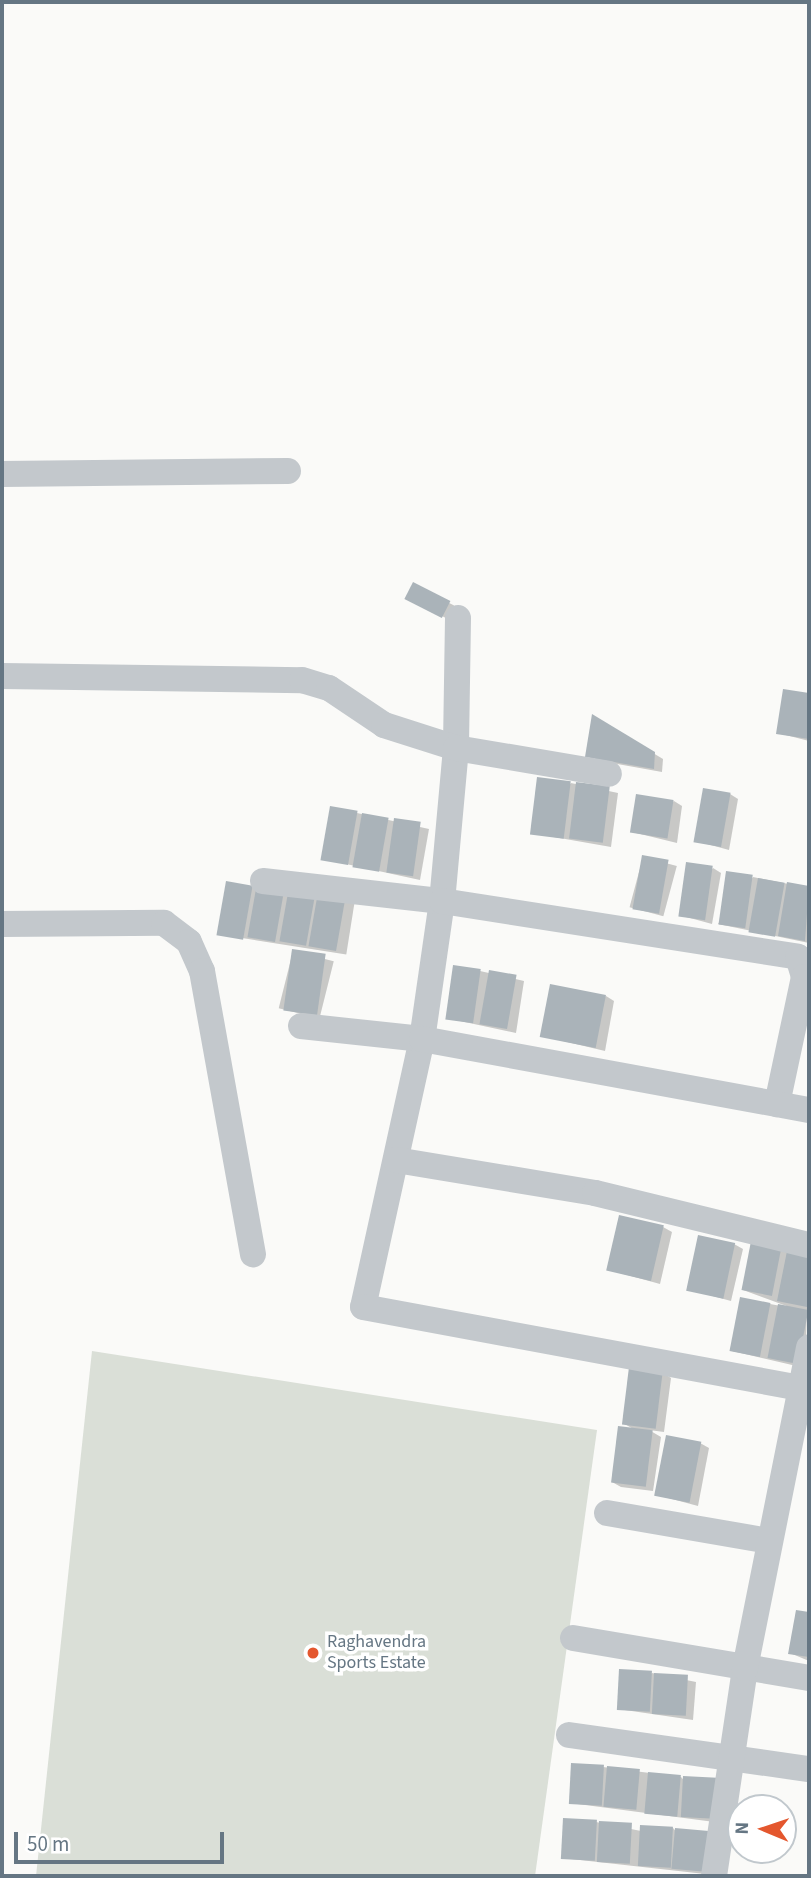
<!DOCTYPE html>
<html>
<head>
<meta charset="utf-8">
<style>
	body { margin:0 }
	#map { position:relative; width:811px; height:1878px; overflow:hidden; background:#fafaf8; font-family:"Source Sans 3",sans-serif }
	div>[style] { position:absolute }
	.green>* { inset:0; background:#dadfd7 }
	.shadow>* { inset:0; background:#0003; transform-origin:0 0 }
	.building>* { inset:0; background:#aab3b9; transform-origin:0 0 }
	.street>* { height:26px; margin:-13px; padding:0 13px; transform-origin:13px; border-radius:13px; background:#c3c8cc }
	.dots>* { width:19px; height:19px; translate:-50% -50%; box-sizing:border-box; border:4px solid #fff; border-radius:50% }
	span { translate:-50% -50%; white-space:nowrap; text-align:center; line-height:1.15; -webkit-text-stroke:7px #fff; paint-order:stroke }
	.poi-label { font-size:18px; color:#657683 }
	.left { translate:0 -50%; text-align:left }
	.frame { position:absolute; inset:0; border:4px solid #657683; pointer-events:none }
	.north { position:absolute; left:727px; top:1794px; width:70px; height:70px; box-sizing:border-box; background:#fff; border:2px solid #c1c8cd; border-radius:50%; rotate:272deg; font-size:19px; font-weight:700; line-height:28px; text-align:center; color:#657683 }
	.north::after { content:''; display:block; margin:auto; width:24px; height:32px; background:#e4572e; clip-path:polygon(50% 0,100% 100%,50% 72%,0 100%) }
	.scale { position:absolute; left:14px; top:1832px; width:210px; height:32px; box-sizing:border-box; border:4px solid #657683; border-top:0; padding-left:9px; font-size:21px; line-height:24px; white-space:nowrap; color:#657683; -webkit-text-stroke:5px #fff; paint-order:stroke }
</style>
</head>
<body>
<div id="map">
	<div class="green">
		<i style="clip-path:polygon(92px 1351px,597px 1430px,535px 1876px,36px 1876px)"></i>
	</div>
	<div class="shadow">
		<i style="left:414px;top:585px;width:45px;height:15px;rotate:27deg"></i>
		<i style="clip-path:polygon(784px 691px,809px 694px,809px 741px,778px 733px)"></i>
		<i style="clip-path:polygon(593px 717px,663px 759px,662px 772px,595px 760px)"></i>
		<i style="clip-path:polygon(571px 783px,618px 793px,611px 847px,531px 833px)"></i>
		<i style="clip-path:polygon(730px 794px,738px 799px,729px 850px,696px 841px)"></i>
		<i style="clip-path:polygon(674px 801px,682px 806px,677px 843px,632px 832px)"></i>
		<i style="clip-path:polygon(357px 813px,429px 829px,420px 880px,323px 859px)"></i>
		<i style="left:643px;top:857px;width:35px;height:52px;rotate:15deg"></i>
		<i style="clip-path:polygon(713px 868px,721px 873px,712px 924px,679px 915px)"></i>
		<i style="clip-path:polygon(753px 877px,809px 888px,809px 943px,718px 924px)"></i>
		<i style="left:227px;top:883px;width:129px;height:52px;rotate:9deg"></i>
		<i style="left:293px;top:951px;width:42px;height:59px;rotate:14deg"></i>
		<i style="clip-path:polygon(480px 971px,524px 981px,516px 1033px,446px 1018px)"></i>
		<i style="clip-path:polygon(606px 996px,614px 1001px,605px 1051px,542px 1036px)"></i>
		<i style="clip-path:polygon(663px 1227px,672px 1232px,660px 1284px,609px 1270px)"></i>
		<i style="clip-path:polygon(754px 1238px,809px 1252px,805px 1368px,732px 1351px,770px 1304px,792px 1308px,743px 1290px)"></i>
		<i style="clip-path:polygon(734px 1244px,743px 1249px,731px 1301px,687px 1289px)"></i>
		<i style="clip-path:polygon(663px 1373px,671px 1378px,664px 1432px,649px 1430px,661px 1437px,653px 1491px,621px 1487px,612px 1482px,635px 1430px,623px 1423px)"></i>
		<i style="clip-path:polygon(700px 1443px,709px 1448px,698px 1506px,657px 1495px)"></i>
		<i style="clip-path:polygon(797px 1612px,809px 1614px,809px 1661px,790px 1653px)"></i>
		<i style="clip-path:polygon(652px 1673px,696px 1682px,693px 1720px,618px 1709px)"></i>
		<i style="clip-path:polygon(603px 1767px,681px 1777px,722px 1823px,570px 1803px)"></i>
		<i style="clip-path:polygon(596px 1822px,641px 1831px,673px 1828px,714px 1875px,562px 1858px)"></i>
	</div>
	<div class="building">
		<i style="left:413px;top:582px;width:42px;height:19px;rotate:27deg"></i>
		<i style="clip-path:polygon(783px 689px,809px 693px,809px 739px,776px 734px)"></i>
		<i style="clip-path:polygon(592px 714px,655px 752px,654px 769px,585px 757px)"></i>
		<i style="left:537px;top:777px;width:34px;height:58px;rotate:7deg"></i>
		<i style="left:576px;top:782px;width:34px;height:57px;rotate:7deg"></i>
		<i style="left:703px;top:788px;width:28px;height:55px;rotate:10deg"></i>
		<i style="left:636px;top:794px;width:38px;height:39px;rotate:9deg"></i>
		<i style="left:330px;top:806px;width:28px;height:55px;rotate:10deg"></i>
		<i style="left:362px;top:813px;width:27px;height:55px;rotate:10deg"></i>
		<i style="left:394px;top:818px;width:27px;height:55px;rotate:8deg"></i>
		<i style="left:642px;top:855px;width:27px;height:55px;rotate:10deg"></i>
		<i style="left:686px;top:862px;width:27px;height:55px;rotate:8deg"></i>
		<i style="left:726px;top:871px;width:27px;height:54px;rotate:8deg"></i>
		<i style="left:758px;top:878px;width:27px;height:55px;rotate:10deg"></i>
		<i style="left:226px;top:881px;width:27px;height:55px;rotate:10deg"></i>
		<i style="clip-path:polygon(787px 882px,809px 886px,805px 941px,778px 936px)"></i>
		<i style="left:257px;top:883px;width:28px;height:55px;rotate:10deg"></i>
		<i style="left:289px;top:887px;width:27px;height:55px;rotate:10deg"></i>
		<i style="left:318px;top:892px;width:28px;height:55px;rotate:10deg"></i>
		<i style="left:292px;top:949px;width:34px;height:62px;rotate:8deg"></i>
		<i style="left:453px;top:965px;width:28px;height:55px;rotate:8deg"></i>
		<i style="left:489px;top:970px;width:28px;height:55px;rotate:10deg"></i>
		<i style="left:550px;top:984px;width:57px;height:54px;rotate:11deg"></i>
		<i style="left:619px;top:1215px;width:46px;height:57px;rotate:13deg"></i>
		<i style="left:698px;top:1235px;width:38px;height:57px;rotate:12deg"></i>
		<i style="left:752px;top:1236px;width:31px;height:55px;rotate:11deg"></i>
		<i style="clip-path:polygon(788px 1246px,809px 1250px,807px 1307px,777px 1301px)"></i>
		<i style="left:740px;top:1297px;width:31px;height:55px;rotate:11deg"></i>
		<i style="left:778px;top:1304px;width:31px;height:55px;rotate:11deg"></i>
		<i style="left:629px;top:1367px;width:34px;height:58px;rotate:7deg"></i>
		<i style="left:618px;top:1426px;width:35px;height:57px;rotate:7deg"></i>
		<i style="left:666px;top:1435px;width:36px;height:62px;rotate:11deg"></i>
		<i style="clip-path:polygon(796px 1610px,809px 1612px,809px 1657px,788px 1654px)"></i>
		<i style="left:619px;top:1669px;width:33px;height:41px;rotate:3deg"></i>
		<i style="left:654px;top:1673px;width:34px;height:41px;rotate:3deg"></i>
		<i style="left:571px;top:1763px;width:33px;height:41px;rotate:3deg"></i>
		<i style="left:607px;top:1766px;width:33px;height:41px;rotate:5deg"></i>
		<i style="left:648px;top:1772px;width:33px;height:42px;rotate:5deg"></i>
		<i style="left:683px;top:1776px;width:34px;height:41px;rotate:3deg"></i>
		<i style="left:563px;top:1818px;width:34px;height:41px;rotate:3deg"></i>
		<i style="left:599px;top:1821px;width:33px;height:41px;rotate:3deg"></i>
		<i style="left:640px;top:1825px;width:33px;height:41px;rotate:3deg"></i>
		<i style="left:675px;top:1828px;width:34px;height:41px;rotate:5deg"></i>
	</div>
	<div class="street">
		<i style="left:2px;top:474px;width:286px;rotate:-0.6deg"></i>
		<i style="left:458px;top:618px;width:130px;rotate:90.9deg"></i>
		<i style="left:456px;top:748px;width:154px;rotate:95.2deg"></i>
		<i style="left:442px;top:901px;width:139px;rotate:98.2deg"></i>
		<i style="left:422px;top:1039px;width:274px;rotate:102.4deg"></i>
		<i style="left:363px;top:1307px;width:454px;rotate:10.5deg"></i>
		<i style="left:2px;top:676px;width:300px;rotate:0.8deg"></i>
		<i style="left:302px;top:680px;width:28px;rotate:17deg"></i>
		<i style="left:329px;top:688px;width:66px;rotate:33.9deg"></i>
		<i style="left:384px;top:725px;width:76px;rotate:17.7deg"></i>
		<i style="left:456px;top:748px;width:155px;rotate:9.6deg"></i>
		<i style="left:263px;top:881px;width:180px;rotate:6.4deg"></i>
		<i style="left:442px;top:901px;width:360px;rotate:8.9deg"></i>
		<i style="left:798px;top:957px;width:21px;rotate:73deg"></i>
		<i style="left:804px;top:977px;width:130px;rotate:102deg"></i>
		<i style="left:2px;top:924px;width:162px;rotate:-0.4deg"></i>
		<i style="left:164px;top:923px;width:31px;rotate:37deg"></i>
		<i style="left:189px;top:942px;width:32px;rotate:66deg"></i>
		<i style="left:202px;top:971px;width:288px;rotate:79.8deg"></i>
		<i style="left:301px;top:1026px;width:122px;rotate:6.1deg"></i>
		<i style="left:422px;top:1039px;width:393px;rotate:10.4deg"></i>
		<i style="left:396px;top:1160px;width:202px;rotate:9.4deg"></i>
		<i style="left:595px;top:1193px;width:220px;rotate:13.7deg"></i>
		<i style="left:607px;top:1513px;width:164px;rotate:9.8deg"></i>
		<i style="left:573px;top:1638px;width:239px;rotate:9.6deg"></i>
		<i style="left:569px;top:1735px;width:242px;rotate:8.1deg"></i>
		<i style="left:714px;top:1876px;width:210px;rotate:-81.5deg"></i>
		<i style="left:745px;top:1668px;width:327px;rotate:-78.7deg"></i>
	</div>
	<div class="dots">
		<i style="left:313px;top:1653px;background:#e4572e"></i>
	</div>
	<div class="poi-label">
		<span class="left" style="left:327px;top:1653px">Raghavendra<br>Sports Estate</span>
	</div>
	<div class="frame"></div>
	<div class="north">N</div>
	<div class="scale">50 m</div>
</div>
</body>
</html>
